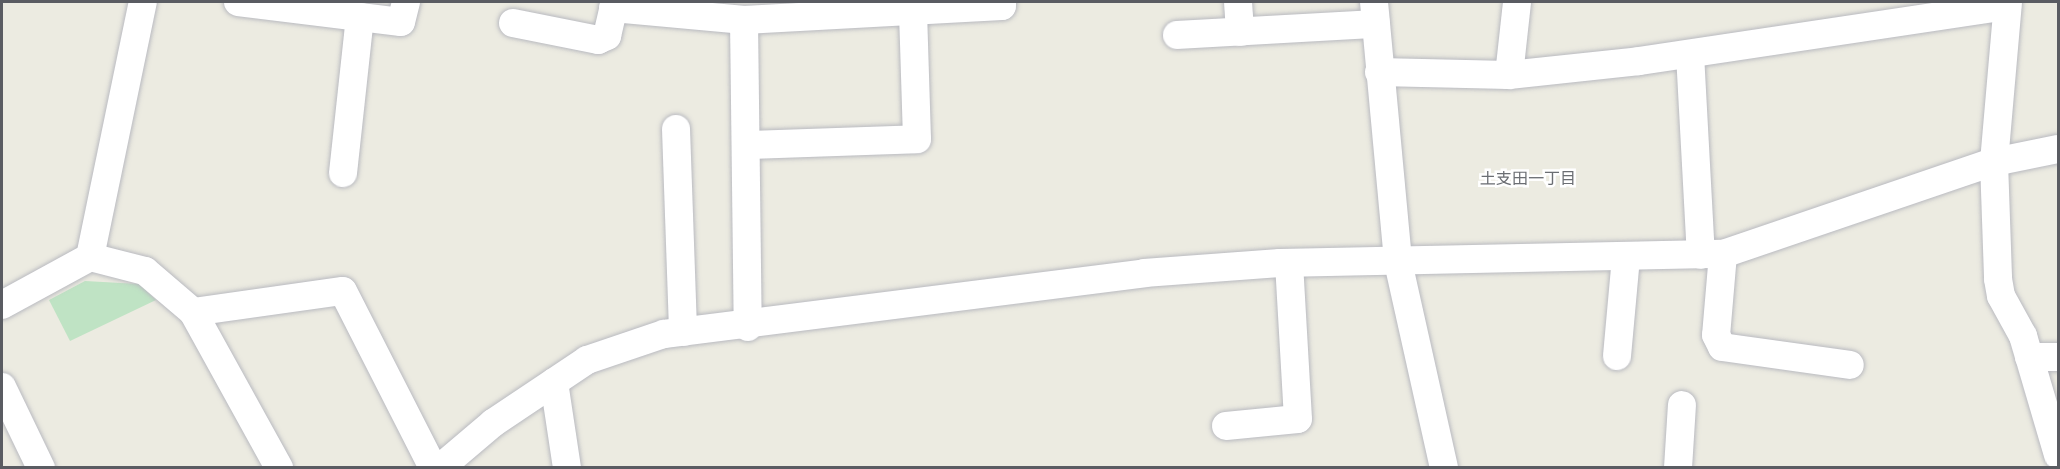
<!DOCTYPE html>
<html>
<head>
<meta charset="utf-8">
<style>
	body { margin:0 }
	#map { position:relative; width:2060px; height:469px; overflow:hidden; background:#ecebe1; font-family:Commissioner,"Noto Sans JP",sans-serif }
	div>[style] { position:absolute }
	.green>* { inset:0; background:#bfe3c4 }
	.roads { filter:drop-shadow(0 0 2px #b9bac0) drop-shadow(0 0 2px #b9bac0) }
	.minor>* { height:28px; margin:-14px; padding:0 14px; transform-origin:14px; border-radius:14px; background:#fff }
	span { translate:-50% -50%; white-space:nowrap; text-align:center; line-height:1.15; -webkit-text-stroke:5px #fff; paint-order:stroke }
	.neighbourhood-label { font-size:16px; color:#6b6e73 }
	.frame { position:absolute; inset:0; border:3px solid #5a5c62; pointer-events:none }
</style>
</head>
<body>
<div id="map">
	<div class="green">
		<i style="clip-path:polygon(85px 281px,139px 284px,156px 300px,70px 341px,49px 300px)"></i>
	</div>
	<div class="roads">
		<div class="minor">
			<i style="left:238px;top:2px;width:164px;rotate:7deg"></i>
			<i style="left:401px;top:22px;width:21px;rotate:-76deg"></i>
			<i style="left:1238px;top:2px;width:30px;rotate:86deg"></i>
			<i style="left:1374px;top:2px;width:261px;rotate:84.7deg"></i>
			<i style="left:1398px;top:262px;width:211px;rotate:77.4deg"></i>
			<i style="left:2008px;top:2px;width:161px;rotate:95deg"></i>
			<i style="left:1994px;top:162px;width:117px;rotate:88deg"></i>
			<i style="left:1998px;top:279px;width:17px;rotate:80deg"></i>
			<i style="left:2001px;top:296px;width:46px;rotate:61.2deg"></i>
			<i style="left:2023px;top:336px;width:124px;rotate:73.6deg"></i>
			<i style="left:613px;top:8px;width:132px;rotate:5.2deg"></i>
			<i style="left:744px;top:20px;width:258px;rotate:-3.1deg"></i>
			<i style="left:1002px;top:6px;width:4px;rotate:-90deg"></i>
			<i style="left:744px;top:20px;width:307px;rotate:89.3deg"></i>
			<i style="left:513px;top:23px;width:87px;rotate:11.3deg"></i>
			<i style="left:598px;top:40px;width:10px;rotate:-24deg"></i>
			<i style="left:607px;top:36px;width:35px;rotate:-77deg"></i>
			<i style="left:1177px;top:35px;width:199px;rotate:-3.2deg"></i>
			<i style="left:1690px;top:54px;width:201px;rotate:86.9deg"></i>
			<i style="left:1379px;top:72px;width:130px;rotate:1.3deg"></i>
			<i style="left:1509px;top:75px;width:131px;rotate:-6.1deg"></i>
			<i style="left:1639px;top:61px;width:372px;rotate:-8.5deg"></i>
			<i style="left:1509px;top:75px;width:73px;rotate:-83.7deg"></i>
			<i style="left:676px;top:129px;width:203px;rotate:88deg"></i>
			<i style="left:749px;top:145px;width:168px;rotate:-2deg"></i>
			<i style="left:917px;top:139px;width:128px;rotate:-91.8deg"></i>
			<i style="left:343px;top:173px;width:157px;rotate:-83.8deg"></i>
			<i style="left:1723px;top:254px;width:81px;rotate:94.9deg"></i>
			<i style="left:1716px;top:335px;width:13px;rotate:63deg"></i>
			<i style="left:1722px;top:347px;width:129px;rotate:8deg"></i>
			<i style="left:90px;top:257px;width:260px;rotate:-78.3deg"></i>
			<i style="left:2px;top:305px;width:100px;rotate:-28.6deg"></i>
			<i style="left:90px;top:257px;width:57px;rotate:14.3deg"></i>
			<i style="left:145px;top:271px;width:63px;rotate:40.5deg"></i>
			<i style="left:193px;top:312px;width:178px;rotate:61.1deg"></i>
			<i style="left:193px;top:312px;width:151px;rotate:-8deg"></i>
			<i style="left:343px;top:291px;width:199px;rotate:63deg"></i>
			<i style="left:1617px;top:356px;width:99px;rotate:-84.8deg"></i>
			<i style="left:2029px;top:357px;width:29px"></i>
			<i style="left:554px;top:382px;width:87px;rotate:81.4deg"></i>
			<i style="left:2px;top:387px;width:90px;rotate:64.3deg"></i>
			<i style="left:1226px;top:426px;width:72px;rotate:-5.6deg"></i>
			<i style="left:1298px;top:419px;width:155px;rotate:-93.3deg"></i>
			<i style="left:440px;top:468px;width:70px;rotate:-40.3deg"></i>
			<i style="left:493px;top:423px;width:113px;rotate:-33.8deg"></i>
			<i style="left:587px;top:360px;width:81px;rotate:-18.7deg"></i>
			<i style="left:664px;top:334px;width:484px;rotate:-7.2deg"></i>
			<i style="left:1144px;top:273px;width:136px;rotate:-4.2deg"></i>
			<i style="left:1280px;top:263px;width:443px;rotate:-1.2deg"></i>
			<i style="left:1723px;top:254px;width:286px;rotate:-18.8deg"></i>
			<i style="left:1994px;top:162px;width:65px;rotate:-11.5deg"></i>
			<i style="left:1678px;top:468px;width:63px;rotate:-86.4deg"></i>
		</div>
	</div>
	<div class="neighbourhood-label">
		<span style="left:1528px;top:178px">土支田一丁目</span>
	</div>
	<div class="frame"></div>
</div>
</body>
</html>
